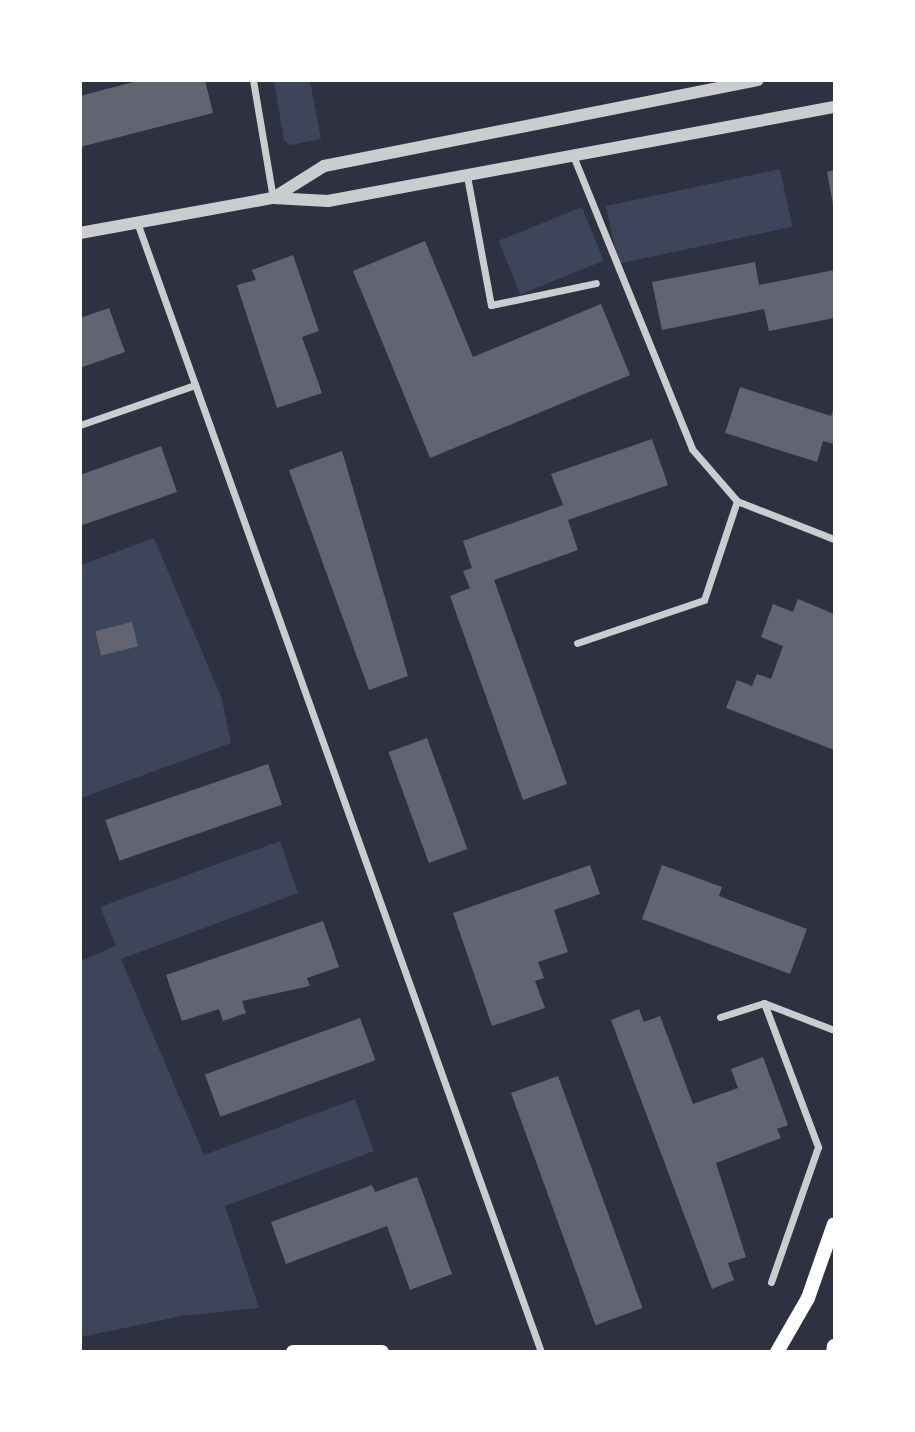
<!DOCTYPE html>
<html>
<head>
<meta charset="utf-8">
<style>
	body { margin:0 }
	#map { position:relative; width:915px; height:1432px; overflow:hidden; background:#2d3142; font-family:Helvetica,sans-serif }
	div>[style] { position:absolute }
	.green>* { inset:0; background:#3c4559; transform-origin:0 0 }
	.building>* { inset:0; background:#626471; transform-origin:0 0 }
	.minor>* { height:7px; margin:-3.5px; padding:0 3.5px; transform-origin:3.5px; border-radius:3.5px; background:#caccd0 }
	.tertiary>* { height:12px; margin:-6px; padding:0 6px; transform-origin:6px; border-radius:6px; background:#caccd0 }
	.secondary>* { height:14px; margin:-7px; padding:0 7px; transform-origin:7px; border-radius:7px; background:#fff }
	span { translate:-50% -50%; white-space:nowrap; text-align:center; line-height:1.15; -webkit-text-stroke:7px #fff; paint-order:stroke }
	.frame { position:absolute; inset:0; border:82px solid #fff; pointer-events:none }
</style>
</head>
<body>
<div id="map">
	<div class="green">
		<i style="clip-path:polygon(274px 81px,310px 81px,321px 139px,290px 145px,284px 140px)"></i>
		<i style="left:780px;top:169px;width:59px;height:178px;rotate:78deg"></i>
		<i style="left:582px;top:207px;width:58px;height:90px;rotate:68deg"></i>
		<i style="clip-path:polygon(154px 538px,222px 699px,231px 743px,81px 798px,81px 565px)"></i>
		<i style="clip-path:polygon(280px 841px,298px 893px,121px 959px,204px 1155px,355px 1099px,374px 1151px,225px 1206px,259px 1308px,181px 1316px,81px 1337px,81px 961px,116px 946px,100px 907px)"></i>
	</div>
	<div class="building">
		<i style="clip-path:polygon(141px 80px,205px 80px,213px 113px,80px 147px,80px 96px)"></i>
		<i style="clip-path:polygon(834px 170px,834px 204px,833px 205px,827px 172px)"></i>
		<i style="clip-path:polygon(425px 241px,473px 357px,601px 304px,630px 375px,430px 458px,353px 271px)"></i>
		<i style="clip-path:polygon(293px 255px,319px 331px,302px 337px,322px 393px,277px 408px,237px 285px,256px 280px,252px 270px)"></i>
		<i style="clip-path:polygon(755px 262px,759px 285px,834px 270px,834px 318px,769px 331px,764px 309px,662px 330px,652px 282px)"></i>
		<i style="clip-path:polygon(109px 308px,125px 352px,80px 368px,80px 318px)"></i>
		<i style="clip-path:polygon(740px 387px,831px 416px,834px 408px,834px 444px,823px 441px,817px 462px,725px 433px)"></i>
		<i style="clip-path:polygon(652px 439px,668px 485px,568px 520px,578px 550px,494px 580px,567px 784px,523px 800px,450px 596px,470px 588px,463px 571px,472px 568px,463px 541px,563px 505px,551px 474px)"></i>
		<i style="clip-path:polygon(161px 446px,177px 492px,80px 526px,80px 475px)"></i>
		<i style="clip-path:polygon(342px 451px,408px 676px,369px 690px,289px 470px)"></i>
		<i style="clip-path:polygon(798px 599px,834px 614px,834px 750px,726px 708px,737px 680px,752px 686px,757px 674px,771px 679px,783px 646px,761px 637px,773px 604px,793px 612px)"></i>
		<i style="left:132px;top:622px;width:25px;height:38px;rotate:76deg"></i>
		<i style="left:427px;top:738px;width:118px;height:41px;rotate:70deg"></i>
		<i style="left:268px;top:764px;width:43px;height:172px;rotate:71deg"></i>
		<i style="clip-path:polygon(590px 865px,600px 894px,554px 910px,568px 952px,538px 962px,544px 978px,535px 981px,545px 1008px,492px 1026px,453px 913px)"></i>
		<i style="clip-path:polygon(662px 865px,722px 887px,719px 896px,807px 929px,790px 974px,642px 919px)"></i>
		<i style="clip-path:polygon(323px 921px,339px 967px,307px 978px,310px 986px,242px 1001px,246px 1013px,223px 1021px,219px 1009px,182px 1021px,166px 975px)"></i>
		<i style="clip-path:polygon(639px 1009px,644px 1022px,660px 1016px,693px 1104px,738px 1088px,731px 1069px,763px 1057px,788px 1125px,777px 1129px,781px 1138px,716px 1163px,746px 1257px,728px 1263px,734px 1280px,712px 1289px,611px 1020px)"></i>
		<i style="left:360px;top:1018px;width:45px;height:165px;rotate:70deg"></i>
		<i style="left:558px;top:1076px;width:247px;height:50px;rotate:70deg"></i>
		<i style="clip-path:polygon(417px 1177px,452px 1274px,410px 1290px,387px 1226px,286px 1264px,271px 1222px,372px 1185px,375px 1192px)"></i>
	</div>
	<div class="minor">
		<i style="left:253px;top:80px;width:120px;rotate:80.4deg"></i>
		<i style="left:574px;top:158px;width:314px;rotate:67.9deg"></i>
		<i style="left:692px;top:449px;width:69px;rotate:49.1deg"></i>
		<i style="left:737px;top:501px;width:104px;rotate:21.4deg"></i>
		<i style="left:467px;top:176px;width:131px;rotate:79.5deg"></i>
		<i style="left:491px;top:305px;width:107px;rotate:-11.8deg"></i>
		<i style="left:138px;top:225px;width:1197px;rotate:70.32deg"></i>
		<i style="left:80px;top:425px;width:122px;rotate:-19.2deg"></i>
		<i style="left:577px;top:643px;width:134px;rotate:-18.7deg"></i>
		<i style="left:704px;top:600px;width:104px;rotate:-71.6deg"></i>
		<i style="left:764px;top:1003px;width:154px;rotate:69.4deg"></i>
		<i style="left:818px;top:1147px;width:143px;rotate:109.2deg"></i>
		<i style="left:720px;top:1017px;width:46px;rotate:-17.7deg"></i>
		<i style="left:764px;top:1003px;width:75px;rotate:21.1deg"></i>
	</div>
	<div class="tertiary">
		<i style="left:273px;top:198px;width:60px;rotate:-32.1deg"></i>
		<i style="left:324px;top:166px;width:442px;rotate:-11.2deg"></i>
		<i style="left:80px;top:233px;width:196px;rotate:-10.3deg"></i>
		<i style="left:273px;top:198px;width:55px;rotate:3.1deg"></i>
		<i style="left:328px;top:201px;width:515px;rotate:-10.52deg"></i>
	</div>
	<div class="secondary">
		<i style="left:293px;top:1352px;width:89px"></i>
		<i style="left:777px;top:1352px;width:62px;rotate:-60.1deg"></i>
		<i style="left:808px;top:1298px;width:78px;rotate:-70.6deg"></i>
		<i style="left:833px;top:1352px;width:6px;rotate:-81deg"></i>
	</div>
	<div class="frame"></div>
</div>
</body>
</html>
